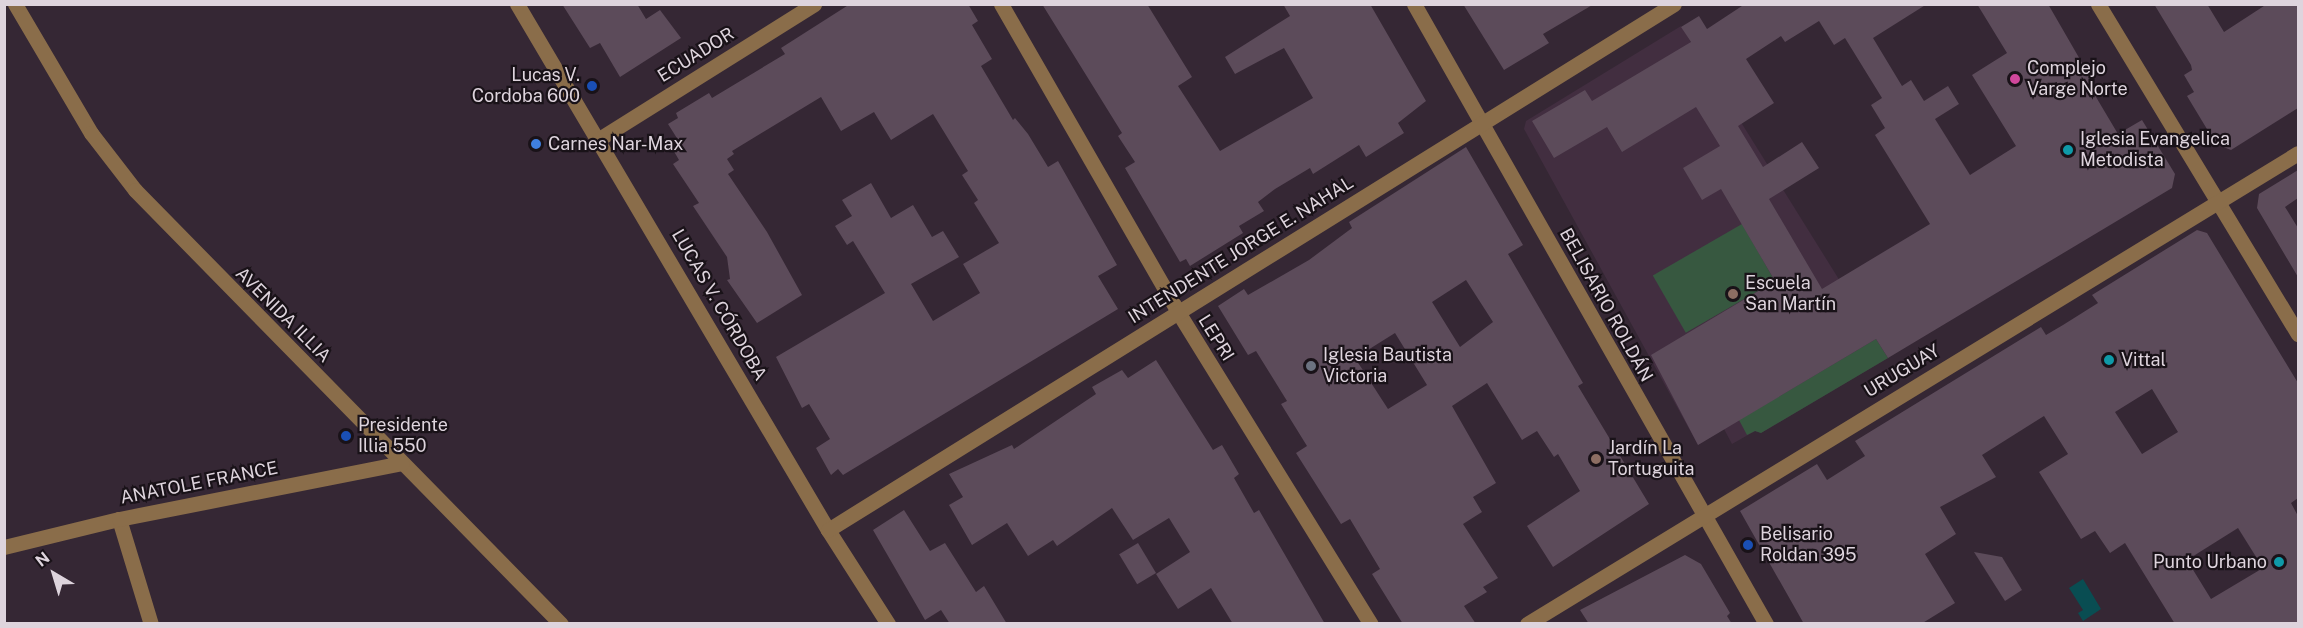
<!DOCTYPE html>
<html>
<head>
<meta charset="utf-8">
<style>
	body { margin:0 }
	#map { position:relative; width:2303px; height:628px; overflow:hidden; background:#352734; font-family:"Public Sans",sans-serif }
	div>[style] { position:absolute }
	.built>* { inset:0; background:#422e40 }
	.green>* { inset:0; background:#375840; transform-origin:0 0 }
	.water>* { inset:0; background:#094d52 }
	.building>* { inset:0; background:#5c4b5a; transform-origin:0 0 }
	.minor>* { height:15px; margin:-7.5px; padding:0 7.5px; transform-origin:7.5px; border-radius:7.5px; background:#8a6d4a }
	.dots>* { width:16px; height:16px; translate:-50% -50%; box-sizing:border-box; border:3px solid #191218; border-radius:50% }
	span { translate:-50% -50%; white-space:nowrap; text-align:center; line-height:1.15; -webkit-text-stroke:4.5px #191218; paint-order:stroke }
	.street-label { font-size:18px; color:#ded4dd }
	.poi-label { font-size:18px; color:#ded4dd }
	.left { translate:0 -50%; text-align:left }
	.right { translate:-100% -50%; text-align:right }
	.frame { position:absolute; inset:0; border:6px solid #ded4dd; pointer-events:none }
	.north { position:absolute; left:24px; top:544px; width:60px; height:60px; -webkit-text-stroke:4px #191218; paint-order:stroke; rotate:322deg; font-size:16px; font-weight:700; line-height:24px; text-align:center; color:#ded4dd }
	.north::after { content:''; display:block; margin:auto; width:21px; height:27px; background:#ded4dd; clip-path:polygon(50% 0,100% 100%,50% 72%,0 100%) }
</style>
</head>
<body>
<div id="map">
	<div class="built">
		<i style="clip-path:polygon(1681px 26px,1888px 358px,1761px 433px,1755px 431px,1732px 444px,1724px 429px,1698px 445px,1524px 129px,1526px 121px)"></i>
	</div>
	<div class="green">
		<i style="left:1742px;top:224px;width:66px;height:103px;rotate:60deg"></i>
		<i style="clip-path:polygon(1876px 339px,1888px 358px,1761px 433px,1755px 431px,1747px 435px,1739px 420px)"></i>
	</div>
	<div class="water">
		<i style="clip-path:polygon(2083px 579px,2101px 609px,2083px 621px,2078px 613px,2083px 610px,2069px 588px)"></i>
	</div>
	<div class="building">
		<i style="clip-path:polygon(562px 4px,637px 4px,646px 19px,660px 10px,681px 38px,620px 77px,600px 43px,590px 48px)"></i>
		<i style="clip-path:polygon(850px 4px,968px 4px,978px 21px,972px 25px,992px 59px,981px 66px,1013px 120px,1015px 118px,1028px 134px,1048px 167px,1058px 161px,1117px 265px,1098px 276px,1118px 309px,843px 475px,838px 469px,831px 475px,816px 448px,830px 439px,809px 404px,802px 408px,776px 357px,885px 293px,853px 241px,847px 245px,835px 226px,852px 216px,842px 200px,871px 183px,891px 218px,913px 205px,932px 237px,943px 231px,959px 257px,911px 284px,933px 321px,980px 293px,963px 264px,999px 243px,974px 203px,978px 200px,962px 175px,968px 171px,933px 114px,891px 140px,874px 112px,841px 131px,821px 97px,732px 151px,734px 154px,727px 159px,734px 170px,728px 174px,767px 232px,802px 295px,757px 323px,727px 280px,730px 279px,727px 257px,693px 206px,699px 203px,673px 164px,679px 160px,672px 148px,680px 143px,668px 124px,678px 118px,676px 113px,709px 93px,712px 98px,785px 54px,781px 48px)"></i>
		<i style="clip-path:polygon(1042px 4px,1147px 4px,1192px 77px,1178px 86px,1220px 151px,1313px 98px,1284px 48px,1235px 74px,1225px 57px,1290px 16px,1283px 4px,1370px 4px,1426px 101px,1398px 123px,1404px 133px,1366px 157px,1359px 145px,1313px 174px,1310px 168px,1275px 189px,1258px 202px,1264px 211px,1239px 226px,1243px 233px,1190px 266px,1186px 259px,1180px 262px,1125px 168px,1135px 162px,1118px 136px,1122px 133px)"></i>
		<i style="clip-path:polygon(1463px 4px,1594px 4px,1543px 34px,1549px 43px,1504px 70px)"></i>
		<i style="clip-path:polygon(evenodd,1745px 4px,1927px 4px,1873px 38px,1902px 86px,1911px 80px,1924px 101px,1948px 86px,1959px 104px,1935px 119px,1970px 175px,2016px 146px,1972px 75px,2007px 53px,1977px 4px,2048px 4px,2100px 94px,2096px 97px,2118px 134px,2142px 120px,2175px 174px,2172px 188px,1888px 358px,1876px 339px,1698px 445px,1651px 355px,1775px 281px,1721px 189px,1702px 200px,1683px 168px,1720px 146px,1696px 107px,1622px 152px,1607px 127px,1554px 158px,1532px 121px,1585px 90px,1592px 101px,1691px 42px,1681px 27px,1699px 16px,1707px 29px,1745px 4px,1819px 21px,1834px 45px,1845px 38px,1882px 98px,1871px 105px,1885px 128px,1875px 135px,1930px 224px,1822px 289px,1769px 199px,1819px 168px,1802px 142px,1763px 167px,1738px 126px,1774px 103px,1746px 59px,1781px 36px,1785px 42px,1819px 21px)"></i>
		<i style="clip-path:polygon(2154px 4px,2207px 4px,2224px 32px,2267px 4px,2298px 4px,2298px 108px,2231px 150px,2216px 144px,2187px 96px,2194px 92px,2184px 75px,2192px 70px,2191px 65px)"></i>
		<i style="clip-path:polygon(evenodd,1466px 147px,1523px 245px,1508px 254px,1583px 383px,1578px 386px,1649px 504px,1553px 567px,1527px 526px,1580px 491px,1558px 454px,1554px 457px,1537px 431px,1522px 440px,1487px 383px,1452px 406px,1496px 483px,1473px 497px,1482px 512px,1463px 524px,1498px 578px,1483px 587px,1487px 592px,1464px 606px,1476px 624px,1403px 624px,1372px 574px,1380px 569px,1350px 519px,1341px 524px,1296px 453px,1307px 446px,1281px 404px,1287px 401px,1256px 351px,1248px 355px,1218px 306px,1244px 289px,1248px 295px,1309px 260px,1352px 228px,1349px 222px,1466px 147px,1466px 280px,1493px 322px,1460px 347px,1432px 302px,1466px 280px,1466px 147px,1395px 333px,1427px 385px,1388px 409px,1355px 358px,1395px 333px)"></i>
		<i style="clip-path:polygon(2298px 170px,2298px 198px,2285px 207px,2298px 228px,2298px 277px,2257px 208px,2259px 194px)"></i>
		<i style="clip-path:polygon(evenodd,2197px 230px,2207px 233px,2298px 383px,2298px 498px,2291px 503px,2298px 516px,2298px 624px,2175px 624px,2125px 543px,2110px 553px,2095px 531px,2081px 539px,2039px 472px,2068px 454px,2044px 416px,1982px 455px,1996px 477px,1940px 507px,1956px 534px,1925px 554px,1955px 603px,1921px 624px,1804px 624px,1740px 511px,1817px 464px,1827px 480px,1865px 456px,1855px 441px,2041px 327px,2046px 335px,2063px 325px,2098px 303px,2092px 295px,2197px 230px,2152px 389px,2178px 432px,2142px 454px,2115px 412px,2152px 389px,2197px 230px,2238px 528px,2263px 568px,2211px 599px,2187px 560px,2238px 528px)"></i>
		<i style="clip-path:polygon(1156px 360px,1213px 450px,1222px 445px,1239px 474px,1234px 478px,1254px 513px,1259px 510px,1325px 624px,1233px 624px,1211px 588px,1178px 609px,1156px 574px,1190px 552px,1169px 518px,1133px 540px,1112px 508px,1057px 546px,1053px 540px,1028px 556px,1007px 523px,972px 545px,949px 505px,963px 497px,949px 474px,1012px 445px,1014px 449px,1096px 394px,1092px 387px,1122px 370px,1128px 378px)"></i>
		<i style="clip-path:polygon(904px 510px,930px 551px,945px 543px,976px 592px,984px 586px,1007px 624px,950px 624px,941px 610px,925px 620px,873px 530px)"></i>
		<i style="left:1138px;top:543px;width:35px;height:22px;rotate:59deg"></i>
		<i style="clip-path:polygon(1974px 552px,2002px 557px,2022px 590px,2005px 601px)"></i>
		<i style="clip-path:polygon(1685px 555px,1701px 564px,1730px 613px,1727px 616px,1732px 624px,1589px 624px,1580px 610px)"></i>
	</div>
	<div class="minor">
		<i style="left:15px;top:4px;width:150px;rotate:59.5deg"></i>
		<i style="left:91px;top:133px;width:72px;rotate:52.3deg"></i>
		<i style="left:135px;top:190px;width:608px;rotate:45.53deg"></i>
		<i style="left:517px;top:4px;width:611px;rotate:59.41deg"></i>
		<i style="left:828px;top:530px;width:112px;rotate:57.4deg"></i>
		<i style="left:1001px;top:4px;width:355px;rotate:60.1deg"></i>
		<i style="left:1178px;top:312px;width:367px;rotate:58.3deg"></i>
		<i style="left:1414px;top:4px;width:713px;rotate:60.41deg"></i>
		<i style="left:2098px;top:4px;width:386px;rotate:58.8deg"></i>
		<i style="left:599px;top:139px;width:254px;rotate:-32.1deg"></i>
		<i style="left:119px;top:519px;width:110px;rotate:73.1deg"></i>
		<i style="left:828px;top:530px;width:996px;rotate:-31.87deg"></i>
		<i style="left:4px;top:547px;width:118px;rotate:-13.7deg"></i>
		<i style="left:119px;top:519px;width:288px;rotate:-11.2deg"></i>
		<i style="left:1527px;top:624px;width:903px;rotate:-31.42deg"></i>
	</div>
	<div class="dots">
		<i style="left:2015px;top:79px;background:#d1479c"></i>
		<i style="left:592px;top:86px;background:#1a4fb4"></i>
		<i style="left:536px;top:144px;background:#3f7fe0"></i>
		<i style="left:2068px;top:150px;background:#0f9aa8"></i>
		<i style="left:1733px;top:294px;background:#8d6e63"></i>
		<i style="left:2109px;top:360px;background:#0f9aa8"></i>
		<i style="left:1311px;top:366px;background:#6b7280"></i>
		<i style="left:346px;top:436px;background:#1a4fb4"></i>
		<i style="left:1596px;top:459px;background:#8d6e63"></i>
		<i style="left:1748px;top:545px;background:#1a4fb4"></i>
		<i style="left:2279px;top:562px;background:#0f9aa8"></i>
	</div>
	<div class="street-label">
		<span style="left:696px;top:55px;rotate:-32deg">ECUADOR</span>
		<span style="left:1241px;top:250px;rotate:-32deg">INTENDENTE JORGE E. NAHAL</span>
		<span style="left:719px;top:305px;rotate:60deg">LUCAS V. CÓRDOBA</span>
		<span style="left:1606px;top:305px;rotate:61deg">BELISARIO ROLDÁN</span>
		<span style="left:283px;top:315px;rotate:45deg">AVENIDA ILLIA</span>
		<span style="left:1216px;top:338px;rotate:58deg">LEPRI</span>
		<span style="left:1902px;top:371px;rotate:-31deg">URUGUAY</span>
		<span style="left:199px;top:483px;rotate:-11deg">ANATOLE FRANCE</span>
	</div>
	<div class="poi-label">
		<span class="left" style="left:2027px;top:79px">Complejo<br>Varge Norte</span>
		<span class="right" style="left:580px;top:86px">Lucas V.<br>Cordoba 600</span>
		<span class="left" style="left:2080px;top:150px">Iglesia Evangelica<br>Metodista</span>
		<span class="left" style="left:548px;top:144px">Carnes Nar-Max</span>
		<span class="left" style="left:1745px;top:294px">Escuela<br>San Martín</span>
		<span class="left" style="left:1323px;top:366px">Iglesia Bautista<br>Victoria</span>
		<span class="left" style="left:2121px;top:360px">Vittal</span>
		<span class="left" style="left:358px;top:436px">Presidente<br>Illia 550</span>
		<span class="left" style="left:1608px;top:459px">Jardín La<br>Tortuguita</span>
		<span class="left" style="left:1760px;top:545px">Belisario<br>Roldan 395</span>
		<span class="right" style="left:2267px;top:562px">Punto Urbano</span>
	</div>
	<div class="frame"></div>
	<div class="north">N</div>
</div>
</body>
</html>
